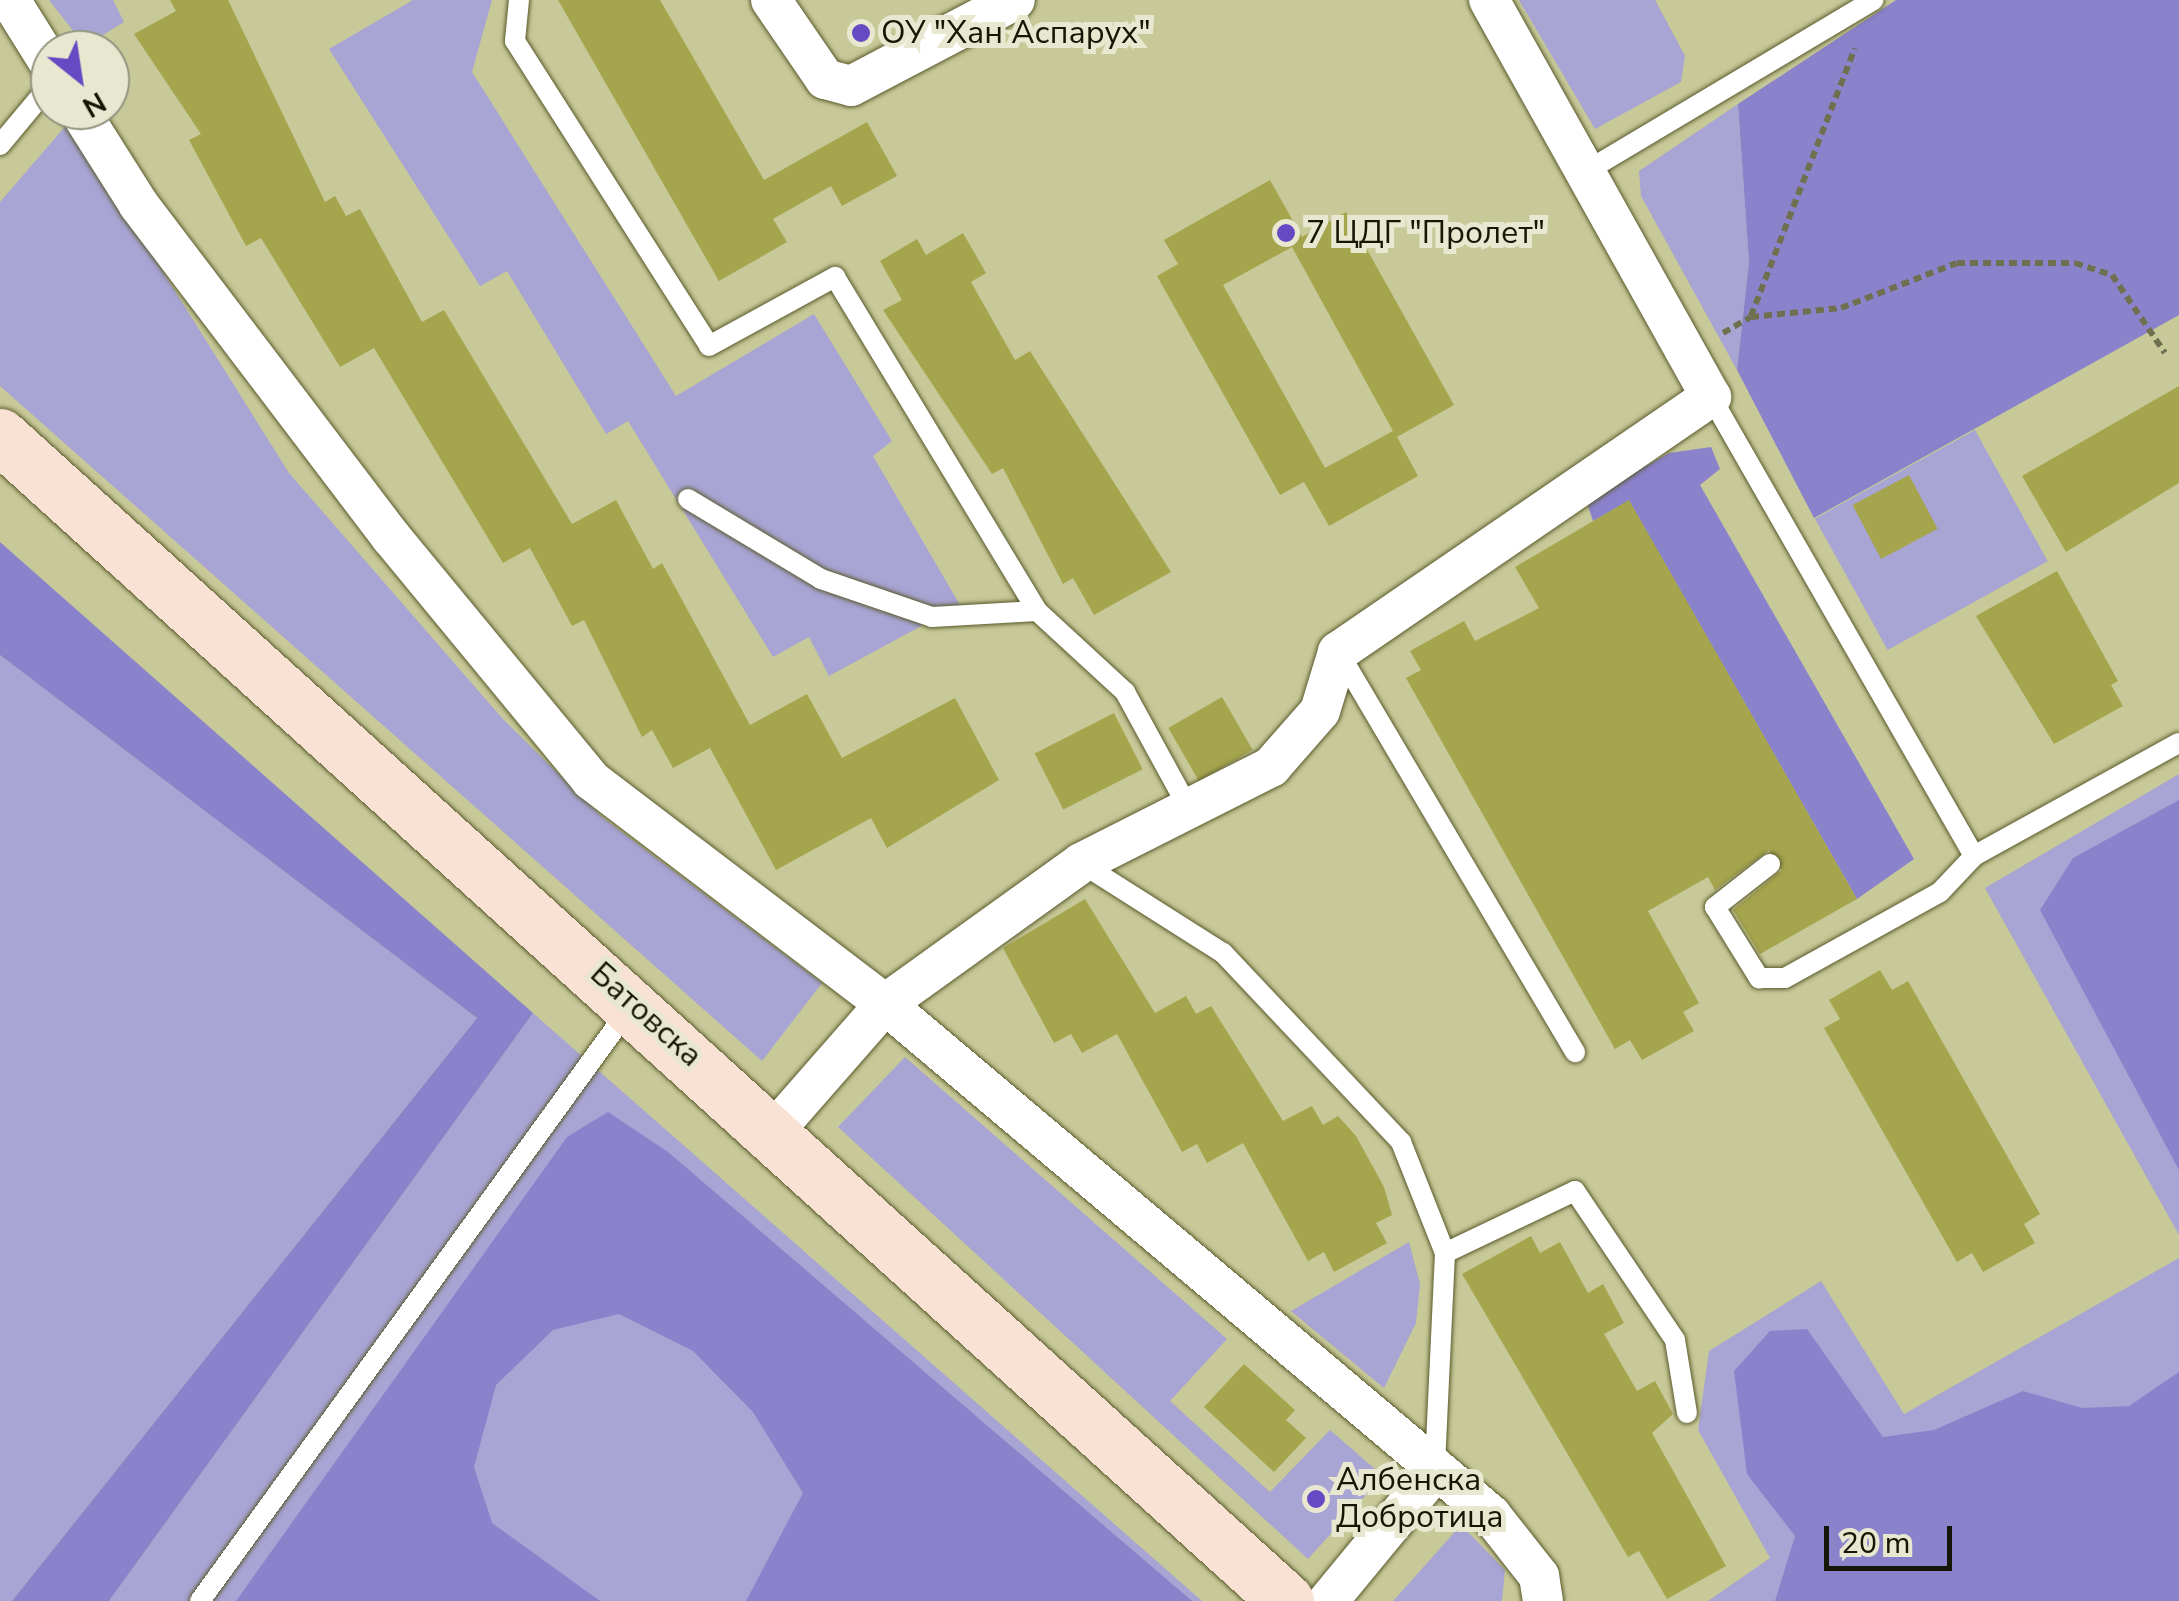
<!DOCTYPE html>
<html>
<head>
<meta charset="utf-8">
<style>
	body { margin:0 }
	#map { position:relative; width:2179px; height:1601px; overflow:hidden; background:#c8c998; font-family:"Nunito Sans",sans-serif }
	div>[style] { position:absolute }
	.green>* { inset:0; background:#a8a4d3; transform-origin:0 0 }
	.forest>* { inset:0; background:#8b82cc }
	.building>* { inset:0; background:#a5a54e; transform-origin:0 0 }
	.path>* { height:6px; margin-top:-3px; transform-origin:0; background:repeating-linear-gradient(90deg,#6f704f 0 8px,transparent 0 13px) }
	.roads { filter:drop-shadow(0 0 2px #5a5a2d) drop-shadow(0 0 2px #5a5a2d) }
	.lane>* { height:20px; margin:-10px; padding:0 10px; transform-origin:10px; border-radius:10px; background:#fff }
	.street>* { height:40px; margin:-20px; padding:0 20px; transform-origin:20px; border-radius:20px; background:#fff }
	.secondary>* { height:55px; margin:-27.5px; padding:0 27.5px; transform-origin:27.5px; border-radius:27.5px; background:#f9e1d4 }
	.dots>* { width:28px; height:28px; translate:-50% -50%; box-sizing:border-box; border:5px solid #e7e8cf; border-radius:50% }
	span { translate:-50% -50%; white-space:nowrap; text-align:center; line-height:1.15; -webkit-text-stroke:10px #e7e8cf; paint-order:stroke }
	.poi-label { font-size:32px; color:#161605 }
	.left { translate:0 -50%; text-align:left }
	.street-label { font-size:32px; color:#161605 }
	.north { position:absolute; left:30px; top:30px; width:100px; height:100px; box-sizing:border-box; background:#e7e8cf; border:2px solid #93947e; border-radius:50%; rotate:150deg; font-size:28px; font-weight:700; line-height:40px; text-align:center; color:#161605 }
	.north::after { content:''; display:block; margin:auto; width:35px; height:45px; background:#664ac3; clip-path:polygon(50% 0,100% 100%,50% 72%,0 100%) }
	.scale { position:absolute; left:1824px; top:1526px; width:128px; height:45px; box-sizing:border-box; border:5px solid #161605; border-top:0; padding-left:12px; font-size:30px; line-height:35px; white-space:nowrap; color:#161605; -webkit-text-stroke:8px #e7e8cf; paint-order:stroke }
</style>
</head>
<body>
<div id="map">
	<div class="green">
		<i style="clip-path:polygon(49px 0,113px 0,124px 22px,85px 46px)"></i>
		<i style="clip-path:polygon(413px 0,492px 0,472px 72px,676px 396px,814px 314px,892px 441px,873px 456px,960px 605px,829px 676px,809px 637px,773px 657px,628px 421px,606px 434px,507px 271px,480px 286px,329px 49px)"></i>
		<i style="clip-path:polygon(1519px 0,1655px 0,1685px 56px,1681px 82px,1595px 129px)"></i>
		<i style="clip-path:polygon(1738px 104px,1749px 262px,1737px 370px,1641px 196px,1639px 171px)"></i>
		<i style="clip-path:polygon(69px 122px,289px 473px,502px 718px,602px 817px,822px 983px,762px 1061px,0 386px,0 202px)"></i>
		<i style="left:1975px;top:430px;width:150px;height:183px;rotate:61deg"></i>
		<i style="clip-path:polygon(0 655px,477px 1018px,12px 1601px,0 1601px)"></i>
		<i style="clip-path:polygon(2179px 774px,2179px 1235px,1985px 888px)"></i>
		<i style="clip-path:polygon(533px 1013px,1202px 1601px,109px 1601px)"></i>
		<i style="clip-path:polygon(905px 1057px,1227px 1339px,1170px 1401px,1270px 1492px,1330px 1430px,1383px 1476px,1308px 1559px,838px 1127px)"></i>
		<i style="clip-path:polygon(1409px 1242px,1420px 1284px,1416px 1323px,1384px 1388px,1291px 1311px)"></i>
		<i style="clip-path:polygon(2179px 1258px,2179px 1601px,1708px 1601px,1770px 1558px,1698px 1430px,1709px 1351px,1821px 1281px,1904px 1414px)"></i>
		<i style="clip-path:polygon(1461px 1525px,1505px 1570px,1502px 1601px,1393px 1601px)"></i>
	</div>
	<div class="forest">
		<i style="clip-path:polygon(1896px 0,2179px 0,2179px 315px,1814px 518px,1737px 370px,1749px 262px,1738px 104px)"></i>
		<i style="clip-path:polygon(1711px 447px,1720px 469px,1700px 485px,1914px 859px,1857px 899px,1629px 501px,1593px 521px,1586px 500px,1669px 453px)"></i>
		<i style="clip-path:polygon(0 542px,533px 1013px,109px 1601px,12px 1601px,477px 1018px,0 655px)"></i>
		<i style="clip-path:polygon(2179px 800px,2179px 1170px,2040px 910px,2073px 858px)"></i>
		<i style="clip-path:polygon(608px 1112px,668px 1152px,1192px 1601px,746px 1601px,803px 1493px,753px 1412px,693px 1351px,619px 1314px,553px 1330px,496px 1385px,474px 1467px,492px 1523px,600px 1601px,236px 1601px,567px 1137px)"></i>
		<i style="clip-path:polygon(1807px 1329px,1883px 1437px,1934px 1430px,2023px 1391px,2082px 1408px,2129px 1406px,2179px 1372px,2179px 1601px,1775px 1601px,1795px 1536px,1747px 1474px,1734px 1371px,1770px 1331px)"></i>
	</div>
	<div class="building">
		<i style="clip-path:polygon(170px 0,228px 0,325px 202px,335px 196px,346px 216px,360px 209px,422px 322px,444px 310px,572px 524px,616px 500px,653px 569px,662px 563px,750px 725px,807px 694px,842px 758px,955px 698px,999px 780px,887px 848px,871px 818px,776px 870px,710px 748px,673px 768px,652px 730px,642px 737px,584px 620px,572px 626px,530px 548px,503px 563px,374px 348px,340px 367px,261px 238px,246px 246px,189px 140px,201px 134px,134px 34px,176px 11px)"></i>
		<i style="clip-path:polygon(558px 0,660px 0,764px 180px,867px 122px,897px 176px,842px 206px,831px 186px,773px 219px,787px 242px,719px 281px)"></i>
		<i style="clip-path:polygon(evenodd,1270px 180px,1302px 237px,1346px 212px,1454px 405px,1397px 437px,1418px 476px,1329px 526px,1304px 482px,1280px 495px,1157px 276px,1178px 264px,1164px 240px,1270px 180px,1292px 247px,1393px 431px,1325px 468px,1223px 285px,1292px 247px)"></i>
		<i style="clip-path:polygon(963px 233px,986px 273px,971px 282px,1015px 360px,1030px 351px,1171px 572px,1094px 615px,1073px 578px,1063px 584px,1003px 468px,992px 474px,883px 310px,902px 300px,880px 261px,917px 239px,926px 255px)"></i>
		<i style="clip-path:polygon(2179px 386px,2179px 483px,2066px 552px,2022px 476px)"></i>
		<i style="left:1909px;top:475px;width:61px;height:64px;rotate:62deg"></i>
		<i style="clip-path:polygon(1629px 500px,1857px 899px,1760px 954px,1733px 910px,1782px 870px,1769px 850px,1715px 890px,1708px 877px,1648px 911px,1699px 1003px,1683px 1012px,1694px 1031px,1642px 1060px,1630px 1040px,1615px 1049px,1406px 678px,1421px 670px,1410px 651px,1464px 621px,1475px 641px,1539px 608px,1515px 567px)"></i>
		<i style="clip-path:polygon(2057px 571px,2118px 681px,2111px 685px,2123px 706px,2054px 744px,1976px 616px)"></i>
		<i style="left:1222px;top:697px;width:61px;height:62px;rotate:60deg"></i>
		<i style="left:1114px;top:713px;width:63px;height:89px;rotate:63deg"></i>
		<i style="clip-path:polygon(1085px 899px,1155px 1013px,1186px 996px,1196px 1014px,1211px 1006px,1283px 1121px,1312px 1106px,1323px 1125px,1338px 1116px,1356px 1136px,1384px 1187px,1392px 1215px,1376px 1223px,1387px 1243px,1334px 1272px,1324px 1252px,1308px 1261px,1243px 1143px,1207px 1163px,1197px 1144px,1182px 1152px,1117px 1034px,1082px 1053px,1071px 1034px,1054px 1043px,1003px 948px)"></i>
		<i style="clip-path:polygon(1880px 970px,1892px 990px,1908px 981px,2040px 1214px,2024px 1224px,2035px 1243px,1983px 1272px,1972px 1253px,1957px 1262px,1824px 1028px,1840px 1019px,1829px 1000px)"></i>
		<i style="clip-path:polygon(1531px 1236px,1540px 1253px,1560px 1242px,1588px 1293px,1603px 1284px,1624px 1323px,1604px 1334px,1637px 1391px,1655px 1381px,1673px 1414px,1652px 1433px,1726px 1566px,1667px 1599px,1639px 1551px,1628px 1557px,1462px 1274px)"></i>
		<i style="clip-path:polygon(1244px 1364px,1295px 1410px,1286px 1420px,1306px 1438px,1274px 1472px,1204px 1407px)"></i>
	</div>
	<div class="path">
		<i style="left:1751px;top:316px;width:287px;rotate:-68.8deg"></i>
		<i style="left:1723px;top:333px;width:32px;rotate:-30deg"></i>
		<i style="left:1751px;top:317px;width:90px;rotate:-5.7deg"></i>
		<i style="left:1841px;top:308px;width:124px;rotate:-21.2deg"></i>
		<i style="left:1957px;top:263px;width:118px"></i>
		<i style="left:2075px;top:263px;width:39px;rotate:18deg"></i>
		<i style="left:2112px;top:275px;width:94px;rotate:55.8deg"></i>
	</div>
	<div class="roads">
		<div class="lane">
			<i style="left:519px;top:0;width:41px;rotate:95.6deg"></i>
			<i style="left:515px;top:41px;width:361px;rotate:57.5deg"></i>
			<i style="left:709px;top:346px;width:144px;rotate:-28.7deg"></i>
			<i style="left:835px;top:277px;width:390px;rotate:58.8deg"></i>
			<i style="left:1037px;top:611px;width:120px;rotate:42.6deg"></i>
			<i style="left:1125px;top:692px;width:131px;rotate:61.3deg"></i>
			<i style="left:0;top:145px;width:78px;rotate:-50.2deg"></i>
			<i style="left:1585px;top:172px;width:336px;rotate:-30.8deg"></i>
			<i style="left:1711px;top:397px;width:529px;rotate:60.19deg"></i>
			<i style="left:1974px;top:856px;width:234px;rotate:-28.9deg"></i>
			<i style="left:688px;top:499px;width:155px;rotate:31deg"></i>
			<i style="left:821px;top:579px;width:117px;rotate:18.9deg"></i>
			<i style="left:932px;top:617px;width:105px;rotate:-3.3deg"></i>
			<i style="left:1339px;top:653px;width:464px;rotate:59.4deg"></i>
			<i style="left:1081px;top:863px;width:168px;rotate:32.4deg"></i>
			<i style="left:1223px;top:953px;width:260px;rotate:46.7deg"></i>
			<i style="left:1401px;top:1142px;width:119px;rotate:68.4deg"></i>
			<i style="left:1445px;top:1253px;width:216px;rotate:92.7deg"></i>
			<i style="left:1770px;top:864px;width:70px;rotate:142deg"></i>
			<i style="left:1715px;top:907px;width:84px;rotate:58.2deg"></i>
			<i style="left:1759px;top:978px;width:26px"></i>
			<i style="left:1785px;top:978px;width:177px;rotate:-29deg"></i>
			<i style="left:1940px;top:892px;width:50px;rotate:-46.6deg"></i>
			<i style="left:1445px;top:1253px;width:144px;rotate:-25.5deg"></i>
			<i style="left:1575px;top:1191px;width:179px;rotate:56.1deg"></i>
			<i style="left:1675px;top:1340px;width:74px;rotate:80.7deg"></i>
			<i style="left:200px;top:1601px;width:731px;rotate:-54.07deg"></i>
		</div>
		<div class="street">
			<i style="left:10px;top:0;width:75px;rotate:58deg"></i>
			<i style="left:771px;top:0;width:96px;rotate:55.6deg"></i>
			<i style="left:825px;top:79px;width:27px;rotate:15deg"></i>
			<i style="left:851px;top:86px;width:185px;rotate:-27.7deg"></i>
			<i style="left:79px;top:110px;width:112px;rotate:57.7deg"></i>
			<i style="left:139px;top:205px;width:417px;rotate:52.8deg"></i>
			<i style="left:391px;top:537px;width:315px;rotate:50.5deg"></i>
			<i style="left:591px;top:780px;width:370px;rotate:37.3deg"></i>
			<i style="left:885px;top:1004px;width:793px;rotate:40.14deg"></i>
			<i style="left:1491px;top:1515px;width:78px;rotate:51.8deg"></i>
			<i style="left:1539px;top:1576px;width:25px;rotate:81deg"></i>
			<i style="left:774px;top:1131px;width:169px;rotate:-48.8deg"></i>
			<i style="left:885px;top:1004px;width:241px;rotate:-35.7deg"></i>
			<i style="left:1081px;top:863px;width:213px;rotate:-26.8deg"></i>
			<i style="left:1271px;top:767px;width:74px;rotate:-48.8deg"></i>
			<i style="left:1320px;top:711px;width:62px;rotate:-73deg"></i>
			<i style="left:1338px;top:652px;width:452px;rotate:-34.4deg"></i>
			<i style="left:1711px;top:397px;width:455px;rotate:-119.2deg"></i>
			<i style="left:1328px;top:1601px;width:168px;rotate:-50.5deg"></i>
		</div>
		<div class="secondary">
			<i style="left:0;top:436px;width:1735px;rotate:42.17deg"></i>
		</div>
	</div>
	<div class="dots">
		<i style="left:861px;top:33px;background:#664ac3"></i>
		<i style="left:1286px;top:233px;background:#664ac3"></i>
		<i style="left:1316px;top:1499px;background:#664ac3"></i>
	</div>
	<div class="poi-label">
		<span class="left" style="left:881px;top:33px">ОУ "Хан Аспарух"</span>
		<span class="left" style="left:1306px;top:233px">7 ЦДГ "Пролет"</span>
		<span class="left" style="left:1336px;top:1499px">Албенска<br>Добротица</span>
	</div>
	<div class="street-label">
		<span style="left:646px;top:1015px;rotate:42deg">Батовска</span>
	</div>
	<div class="north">N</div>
	<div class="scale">20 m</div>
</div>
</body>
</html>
